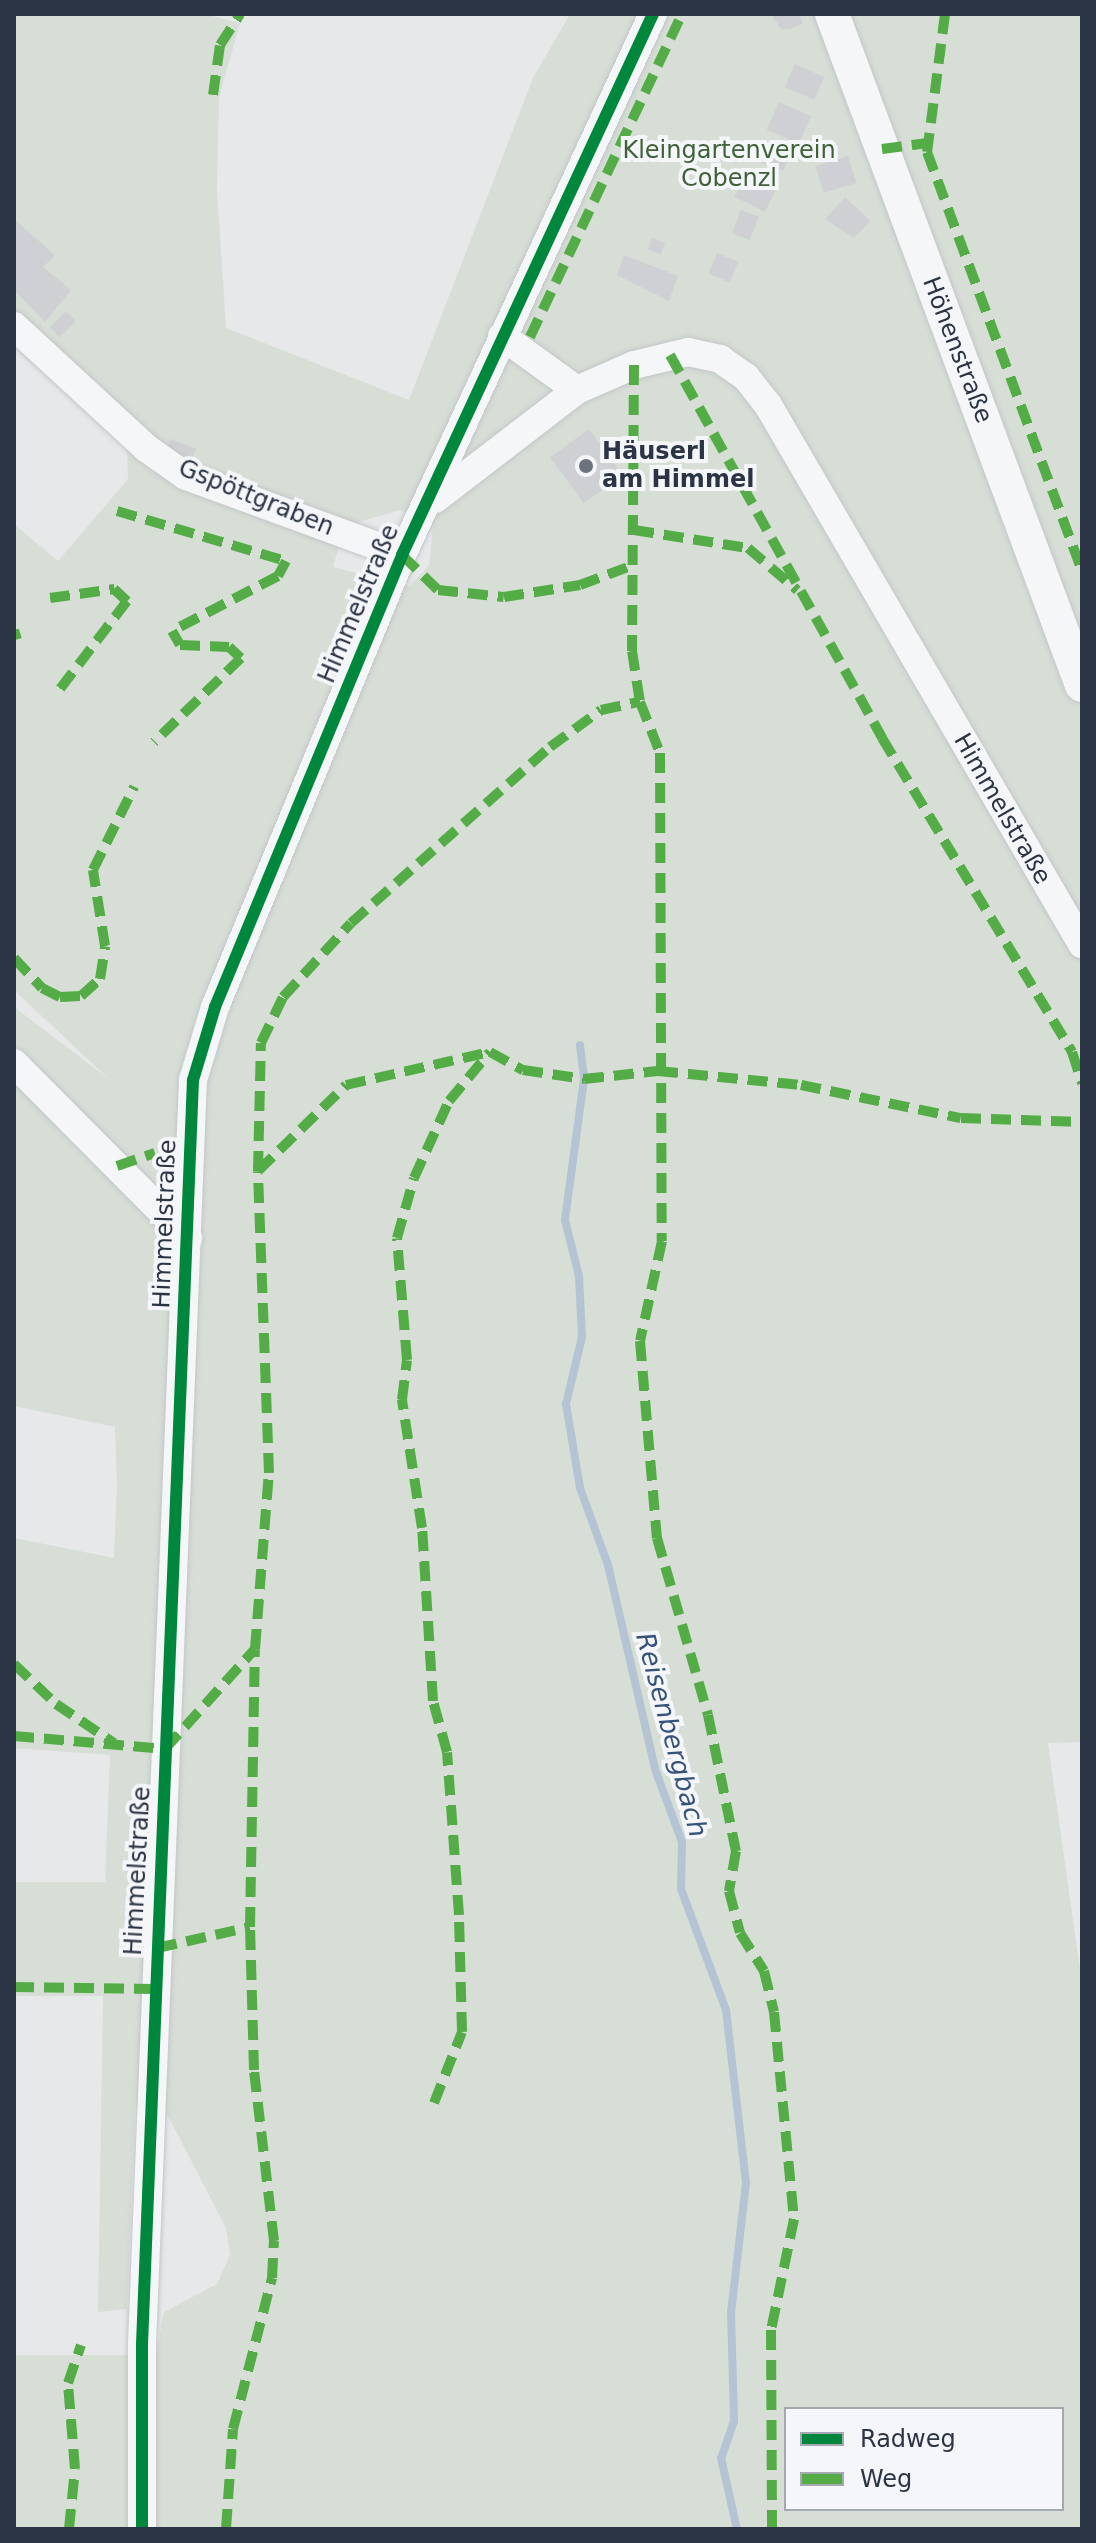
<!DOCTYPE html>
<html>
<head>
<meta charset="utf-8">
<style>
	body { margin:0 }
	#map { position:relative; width:1096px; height:2543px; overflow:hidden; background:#e6e8ea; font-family:"DejaVu Sans",sans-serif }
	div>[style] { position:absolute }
	.green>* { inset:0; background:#d6ded6 }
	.stream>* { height:8px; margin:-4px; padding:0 4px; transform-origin:4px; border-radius:4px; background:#b4c4d5 }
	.building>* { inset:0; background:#ced0d3; transform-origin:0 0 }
	.roads { filter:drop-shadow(0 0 2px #c4c6c8) drop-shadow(0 0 2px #c4c6c8) }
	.minor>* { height:28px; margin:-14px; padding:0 14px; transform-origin:14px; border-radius:14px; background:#f5f6f7 }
	.tertiary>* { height:34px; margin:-17px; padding:0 17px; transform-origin:17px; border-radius:17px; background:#f5f6f7 }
	.quiet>* { height:10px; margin-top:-5px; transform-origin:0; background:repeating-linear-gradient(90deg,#54ac47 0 20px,transparent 0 30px) }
	.cycleway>* { height:12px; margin:-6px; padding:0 6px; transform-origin:6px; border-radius:6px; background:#00873e }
	.dots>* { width:22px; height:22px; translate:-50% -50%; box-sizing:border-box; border:4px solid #f4f6f9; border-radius:50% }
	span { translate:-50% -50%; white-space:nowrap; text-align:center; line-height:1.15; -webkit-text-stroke:8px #f4f6f9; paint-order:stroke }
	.park-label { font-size:24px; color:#3f6138 }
	.street-label { font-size:24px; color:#2b3445 }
	.poi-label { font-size:24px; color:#2b3445; font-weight:700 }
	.left { translate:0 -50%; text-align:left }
	.water-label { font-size:26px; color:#34527a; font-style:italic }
	.frame { position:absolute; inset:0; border:16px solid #2b3445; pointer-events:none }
	.legend { position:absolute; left:784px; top:2407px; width:280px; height:104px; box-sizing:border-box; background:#f4f6f9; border:2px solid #a4a8b1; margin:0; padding:10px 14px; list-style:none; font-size:24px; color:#2b3445 }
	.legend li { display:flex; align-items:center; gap:16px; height:40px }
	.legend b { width:40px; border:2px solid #a4a8b1 }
</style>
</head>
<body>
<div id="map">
	<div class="green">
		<i style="clip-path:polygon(evenodd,14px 14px,204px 14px,240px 23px,219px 97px,217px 189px,226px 328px,409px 400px,533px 78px,570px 14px,1082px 14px,1082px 1742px,1048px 1743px,1082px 1984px,1082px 2529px,14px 2529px,14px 2355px,156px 2355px,164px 2312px,217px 2284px,230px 2255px,226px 2228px,164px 2108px,135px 2105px,127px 2309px,98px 2312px,103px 1996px,14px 1996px,14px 1882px,105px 1882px,110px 1755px,14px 1748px,14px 1538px,114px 1558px,117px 1483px,115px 1427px,14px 1406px,14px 1007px,110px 1080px,14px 990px,14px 524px,58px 561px,128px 479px,127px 448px,14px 343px,14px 14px,400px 510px,433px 527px,429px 566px,409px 586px,333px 567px,345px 526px,400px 510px,14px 14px,786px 2409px,1062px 2409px,1062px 2509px,786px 2509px,786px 2409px)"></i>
	</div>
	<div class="stream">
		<i style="left:580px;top:1045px;width:34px;rotate:83deg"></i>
		<i style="left:584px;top:1079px;width:142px;rotate:97.7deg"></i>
		<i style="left:565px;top:1220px;width:58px;rotate:76deg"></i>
		<i style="left:579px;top:1276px;width:61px;rotate:87.2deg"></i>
		<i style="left:582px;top:1337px;width:69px;rotate:103.4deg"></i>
		<i style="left:566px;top:1404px;width:85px;rotate:80.5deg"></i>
		<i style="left:580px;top:1488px;width:82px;rotate:70deg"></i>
		<i style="left:608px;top:1565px;width:209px;rotate:77deg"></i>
		<i style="left:655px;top:1769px;width:78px;rotate:69.7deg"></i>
		<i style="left:682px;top:1842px;width:47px;rotate:91.2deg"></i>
		<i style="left:681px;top:1889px;width:129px;rotate:69.6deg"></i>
		<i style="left:726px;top:2010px;width:174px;rotate:83.4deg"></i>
		<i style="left:746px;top:2183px;width:130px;rotate:96.6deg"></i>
		<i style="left:731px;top:2312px;width:109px;rotate:88.4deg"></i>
		<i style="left:734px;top:2421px;width:39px;rotate:109deg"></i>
		<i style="left:721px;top:2458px;width:73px;rotate:77.3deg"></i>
	</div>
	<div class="building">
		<i style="clip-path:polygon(799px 14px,803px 23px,790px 29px,781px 29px,772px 15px)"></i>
		<i style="left:795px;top:64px;width:32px;height:25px;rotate:24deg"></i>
		<i style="left:779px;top:102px;width:35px;height:30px;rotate:24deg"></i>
		<i style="left:767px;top:141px;width:26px;height:22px;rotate:21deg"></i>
		<i style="left:848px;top:156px;width:28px;height:34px;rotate:73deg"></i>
		<i style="left:748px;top:169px;width:34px;height:31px;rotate:26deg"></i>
		<i style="clip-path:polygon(845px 197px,870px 221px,854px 238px,825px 219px)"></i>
		<i style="left:741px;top:210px;width:19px;height:25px;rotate:21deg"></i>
		<i style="clip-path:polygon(14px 219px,55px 255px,43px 267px,71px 290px,45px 322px,14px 290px)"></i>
		<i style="left:652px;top:238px;width:14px;height:12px;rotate:21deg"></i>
		<i style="left:717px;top:253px;width:23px;height:22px;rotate:23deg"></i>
		<i style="clip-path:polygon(624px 255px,678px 276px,669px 301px,617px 275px)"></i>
		<i style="left:66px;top:311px;width:14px;height:23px;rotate:45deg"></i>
		<i style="left:589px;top:429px;width:57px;height:48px;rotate:54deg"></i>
		<i style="left:171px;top:439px;width:27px;height:12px;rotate:22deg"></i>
	</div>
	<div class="roads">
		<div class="minor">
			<i style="left:14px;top:326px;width:180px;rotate:42.7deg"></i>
			<i style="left:146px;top:448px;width:49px;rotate:35deg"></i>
			<i style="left:186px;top:476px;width:230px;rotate:20.1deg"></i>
			<i style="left:502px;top:336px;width:92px;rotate:35.8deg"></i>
			<i style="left:577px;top:390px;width:62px;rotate:-23.7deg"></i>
			<i style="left:634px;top:365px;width:56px;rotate:-13.5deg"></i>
			<i style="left:688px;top:352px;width:33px;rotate:12deg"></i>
			<i style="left:720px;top:359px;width:32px;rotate:35deg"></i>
			<i style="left:746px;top:377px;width:36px;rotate:52deg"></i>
			<i style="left:768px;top:405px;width:624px;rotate:59.78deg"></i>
			<i style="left:435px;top:499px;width:179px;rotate:-37.5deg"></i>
			<i style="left:14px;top:1063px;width:247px;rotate:45.2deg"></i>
			<i style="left:142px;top:2529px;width:185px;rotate:-90deg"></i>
			<i style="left:142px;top:2344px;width:1265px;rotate:-87.69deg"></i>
			<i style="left:193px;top:1080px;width:76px;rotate:-73.2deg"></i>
			<i style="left:215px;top:1007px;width:489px;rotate:-67.5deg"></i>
			<i style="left:402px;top:555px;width:596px;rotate:-65.11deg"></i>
		</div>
		<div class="tertiary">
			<i style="left:832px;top:14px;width:716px;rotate:69.57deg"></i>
		</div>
	</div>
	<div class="quiet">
		<i style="left:945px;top:14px;width:139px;rotate:97.4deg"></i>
		<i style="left:927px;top:152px;width:446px;rotate:69.7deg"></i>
		<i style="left:213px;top:95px;width:50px;rotate:-82deg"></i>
		<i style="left:220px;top:45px;width:37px;rotate:-57deg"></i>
		<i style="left:882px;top:149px;width:46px;rotate:-7.4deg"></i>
		<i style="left:530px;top:337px;width:357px;rotate:-64.8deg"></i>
		<i style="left:670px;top:355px;width:438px;rotate:61deg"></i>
		<i style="left:882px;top:738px;width:367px;rotate:58.8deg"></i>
		<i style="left:1072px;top:1052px;width:33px;rotate:72deg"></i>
		<i style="left:634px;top:365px;width:286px;rotate:90.4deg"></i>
		<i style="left:632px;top:651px;width:52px;rotate:81.1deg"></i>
		<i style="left:640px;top:702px;width:55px;rotate:68.6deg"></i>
		<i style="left:660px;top:753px;width:488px;rotate:89.8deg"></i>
		<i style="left:662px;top:1241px;width:102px;rotate:102.4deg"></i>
		<i style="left:640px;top:1341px;width:198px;rotate:85.1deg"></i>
		<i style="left:657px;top:1538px;width:184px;rotate:73.9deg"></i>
		<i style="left:708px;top:1715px;width:139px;rotate:78.4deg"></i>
		<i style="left:736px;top:1851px;width:41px;rotate:99.9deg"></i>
		<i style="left:729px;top:1891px;width:43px;rotate:75.3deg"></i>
		<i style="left:740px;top:1933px;width:45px;rotate:57.7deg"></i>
		<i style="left:764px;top:1971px;width:42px;rotate:76.3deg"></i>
		<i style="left:774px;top:2012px;width:208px;rotate:84.5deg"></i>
		<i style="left:794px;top:2219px;width:113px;rotate:101.7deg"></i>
		<i style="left:771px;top:2330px;width:199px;rotate:89.7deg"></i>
		<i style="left:117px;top:511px;width:176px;rotate:16.5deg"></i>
		<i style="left:286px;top:561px;width:17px;rotate:118deg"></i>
		<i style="left:278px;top:576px;width:119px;rotate:152.6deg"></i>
		<i style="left:172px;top:631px;width:16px;rotate:60deg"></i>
		<i style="left:180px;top:645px;width:49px;rotate:2.3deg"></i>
		<i style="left:229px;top:647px;width:16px;rotate:43deg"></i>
		<i style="left:241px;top:658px;width:121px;rotate:136deg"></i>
		<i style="left:634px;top:530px;width:115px;rotate:9deg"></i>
		<i style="left:748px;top:548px;width:65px;rotate:40.6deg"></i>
		<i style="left:402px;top:555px;width:50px;rotate:44.2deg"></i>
		<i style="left:438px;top:590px;width:66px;rotate:6.1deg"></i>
		<i style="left:504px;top:597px;width:77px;rotate:-9deg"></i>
		<i style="left:580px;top:585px;width:51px;rotate:-20.6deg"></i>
		<i style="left:50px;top:598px;width:65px;rotate:-8deg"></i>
		<i style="left:114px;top:589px;width:18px;rotate:43deg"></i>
		<i style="left:127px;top:601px;width:111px;rotate:127.3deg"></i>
		<i style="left:14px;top:630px;width:10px;rotate:73deg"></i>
		<i style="left:14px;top:958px;width:41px;rotate:47deg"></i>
		<i style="left:42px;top:988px;width:20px;rotate:27deg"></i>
		<i style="left:60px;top:997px;width:21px;rotate:-3deg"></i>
		<i style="left:81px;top:996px;width:25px;rotate:-42deg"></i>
		<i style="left:100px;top:979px;width:33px;rotate:-81deg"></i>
		<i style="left:105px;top:946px;width:77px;rotate:-99deg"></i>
		<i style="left:93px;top:870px;width:93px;rotate:-63.7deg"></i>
		<i style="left:117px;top:1166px;width:40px;rotate:-18.9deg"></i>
		<i style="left:258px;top:1171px;width:128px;rotate:-88.7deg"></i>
		<i style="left:261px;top:1043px;width:51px;rotate:-64.4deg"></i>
		<i style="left:283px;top:997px;width:100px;rotate:-47.4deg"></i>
		<i style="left:351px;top:923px;width:266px;rotate:-41.5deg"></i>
		<i style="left:550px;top:747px;width:63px;rotate:-36deg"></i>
		<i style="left:601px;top:710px;width:40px;rotate:-12deg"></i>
		<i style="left:14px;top:1664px;width:58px;rotate:43.6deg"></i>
		<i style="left:56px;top:1704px;width:70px;rotate:33.9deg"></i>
		<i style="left:14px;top:1736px;width:152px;rotate:4.9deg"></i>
		<i style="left:165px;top:1749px;width:135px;rotate:-48deg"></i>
		<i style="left:255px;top:1649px;width:177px;rotate:-85.5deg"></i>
		<i style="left:269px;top:1473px;width:302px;rotate:-92.1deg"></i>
		<i style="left:258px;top:1171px;width:123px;rotate:-44.3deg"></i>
		<i style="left:346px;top:1085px;width:148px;rotate:-12.9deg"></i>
		<i style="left:490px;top:1052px;width:38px;rotate:29deg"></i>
		<i style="left:523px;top:1070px;width:62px;rotate:8.4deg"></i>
		<i style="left:584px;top:1079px;width:74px;rotate:-6.2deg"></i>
		<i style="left:658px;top:1071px;width:144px;rotate:5.6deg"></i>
		<i style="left:801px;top:1085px;width:163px;rotate:11.7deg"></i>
		<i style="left:961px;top:1118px;width:121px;rotate:1.9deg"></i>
		<i style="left:157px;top:1948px;width:95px;rotate:-12.7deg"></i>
		<i style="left:250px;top:1927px;width:278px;rotate:-89deg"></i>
		<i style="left:14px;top:1987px;width:141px;rotate:0.8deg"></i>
		<i style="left:434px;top:2103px;width:76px;rotate:-68.5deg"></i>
		<i style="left:462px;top:2032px;width:117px;rotate:-91.5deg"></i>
		<i style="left:459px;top:1915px;width:163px;rotate:-94.2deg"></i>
		<i style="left:447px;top:1752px;width:53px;rotate:-105.4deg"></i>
		<i style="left:433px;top:1701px;width:173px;rotate:-93.6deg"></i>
		<i style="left:422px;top:1528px;width:130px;rotate:-98.9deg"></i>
		<i style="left:402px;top:1400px;width:40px;rotate:-82.9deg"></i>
		<i style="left:407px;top:1360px;width:122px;rotate:-94.7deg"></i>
		<i style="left:397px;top:1238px;width:62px;rotate:-74.2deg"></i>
		<i style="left:414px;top:1178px;width:85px;rotate:-65.6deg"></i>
		<i style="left:449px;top:1101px;width:64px;rotate:-50.1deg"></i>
		<i style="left:69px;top:2529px;width:60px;rotate:-84.3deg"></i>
		<i style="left:75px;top:2469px;width:86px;rotate:-94.7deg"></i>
		<i style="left:68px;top:2383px;width:40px;rotate:-71.1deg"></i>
		<i style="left:226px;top:2529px;width:100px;rotate:-86deg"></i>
		<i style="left:233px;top:2429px;width:156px;rotate:-75.5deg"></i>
		<i style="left:272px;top:2278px;width:37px;rotate:-87deg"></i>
		<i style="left:274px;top:2241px;width:172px;rotate:-96.7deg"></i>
		<i style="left:254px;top:2070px;width:143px;rotate:-91.6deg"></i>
	</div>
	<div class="cycleway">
		<i style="left:142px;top:2529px;width:185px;rotate:-90deg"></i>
		<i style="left:142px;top:2344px;width:1265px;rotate:-87.69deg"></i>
		<i style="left:193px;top:1080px;width:76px;rotate:-73.2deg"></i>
		<i style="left:215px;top:1007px;width:489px;rotate:-67.5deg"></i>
		<i style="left:402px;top:555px;width:596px;rotate:-65.11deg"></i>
	</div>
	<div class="dots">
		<i style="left:586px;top:466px;background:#6c737f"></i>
	</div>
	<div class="park-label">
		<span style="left:729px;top:165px">Kleingartenverein<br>Cobenzl</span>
	</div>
	<div class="street-label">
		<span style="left:957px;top:350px;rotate:69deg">Höhenstraße</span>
		<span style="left:256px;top:498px;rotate:22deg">Gspöttgraben</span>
		<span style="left:359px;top:604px;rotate:-67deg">Himmelstraße</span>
		<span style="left:1002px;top:809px;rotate:60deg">Himmelstraße</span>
		<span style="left:165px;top:1224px;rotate:-88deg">Himmelstraße</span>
		<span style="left:138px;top:1871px;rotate:-87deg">Himmelstraße</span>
	</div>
	<div class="poi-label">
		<span class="left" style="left:602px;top:466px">Häuserl<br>am Himmel</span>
	</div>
	<div class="water-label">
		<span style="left:671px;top:1735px;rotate:75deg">Reisenbergbach</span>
	</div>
	<div class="frame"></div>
	<ul class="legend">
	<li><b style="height:10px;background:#00873e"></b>Radweg</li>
	<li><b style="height:10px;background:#54ac47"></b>Weg</li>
	</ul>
</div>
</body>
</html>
